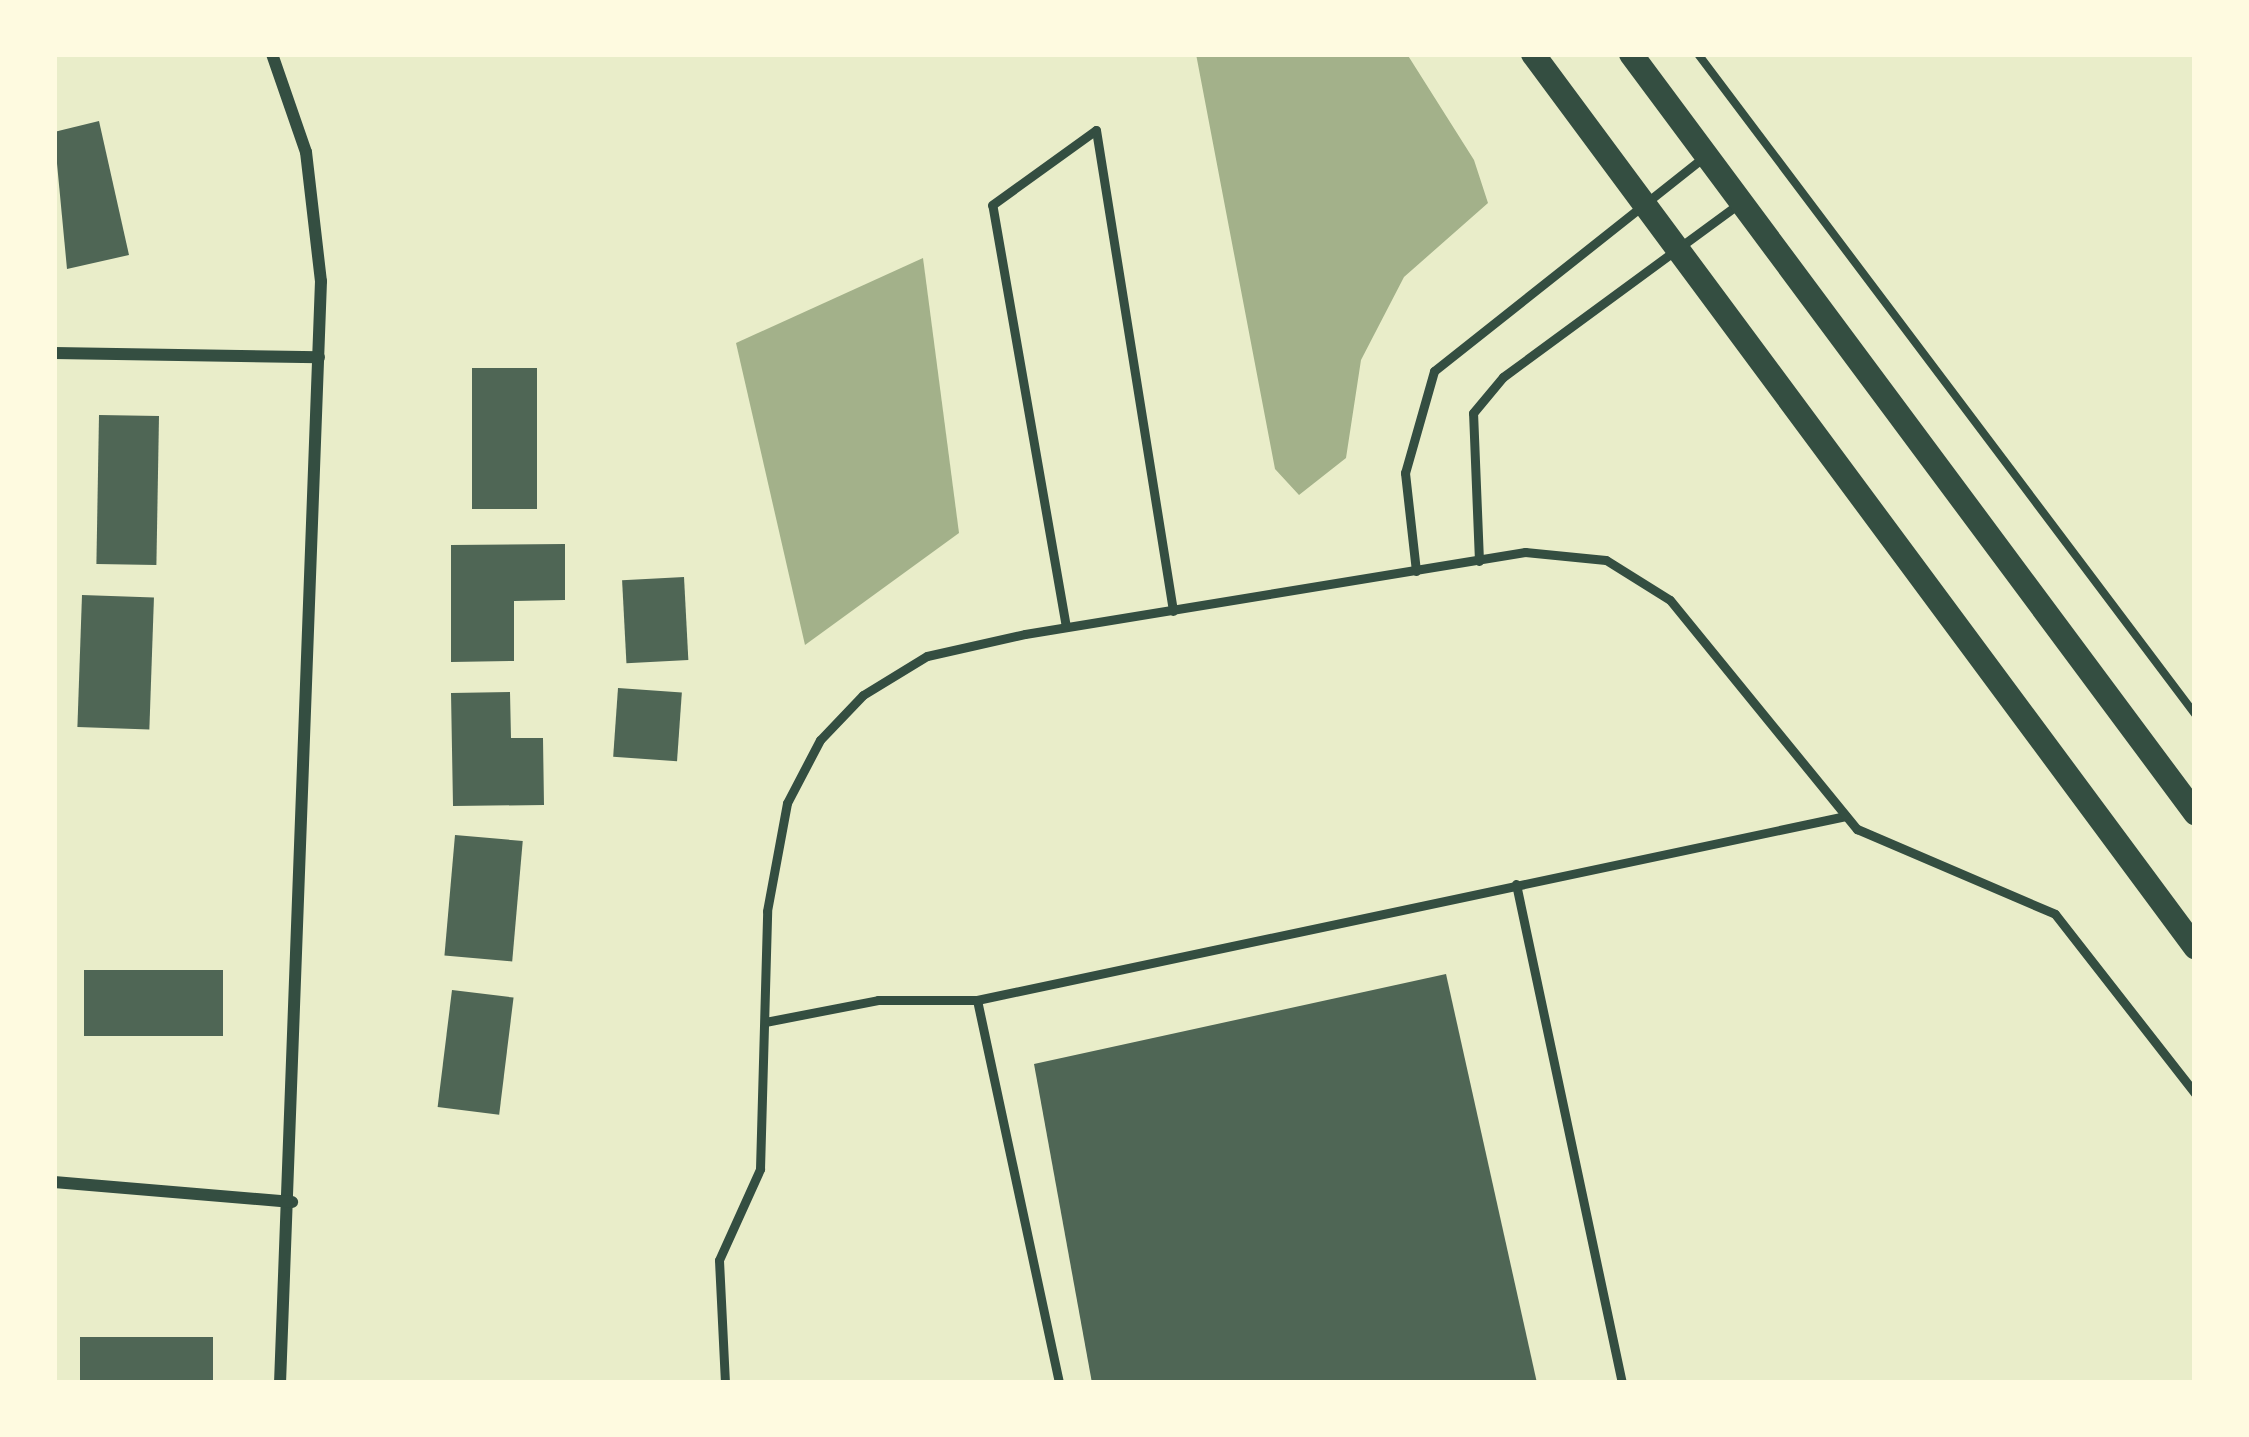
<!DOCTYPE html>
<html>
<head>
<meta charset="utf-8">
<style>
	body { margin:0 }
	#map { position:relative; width:2249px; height:1437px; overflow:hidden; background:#e9edc9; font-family:Quicksand,sans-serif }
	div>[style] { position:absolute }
	.water>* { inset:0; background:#a3b18a }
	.building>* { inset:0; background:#4f6655; transform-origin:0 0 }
	.path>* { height:8px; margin:-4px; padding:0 4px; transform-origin:4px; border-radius:4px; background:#344e41 }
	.service>* { height:9px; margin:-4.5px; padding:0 4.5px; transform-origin:4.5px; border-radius:4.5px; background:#344e41 }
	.minor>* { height:12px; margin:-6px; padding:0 6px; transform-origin:6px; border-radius:6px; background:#344e41 }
	.secondary>* { height:24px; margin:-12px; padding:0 12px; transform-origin:12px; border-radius:12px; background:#344e41 }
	span { translate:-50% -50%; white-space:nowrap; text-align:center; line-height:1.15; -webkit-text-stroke:10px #fefae0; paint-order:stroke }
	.frame { position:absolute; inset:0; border:57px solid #fefae0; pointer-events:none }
</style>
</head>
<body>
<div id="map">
	<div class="water">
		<i style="clip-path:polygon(1196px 54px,1407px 54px,1474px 160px,1488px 203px,1404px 277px,1361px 360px,1346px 458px,1299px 495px,1275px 469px)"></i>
		<i style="clip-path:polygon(923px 258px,959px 533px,805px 645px,736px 343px)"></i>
	</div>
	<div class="building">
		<i style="clip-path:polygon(99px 121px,129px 255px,67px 269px,54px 132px)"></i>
		<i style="left:472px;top:368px;width:65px;height:141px"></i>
		<i style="left:99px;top:415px;width:60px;height:149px;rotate:1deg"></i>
		<i style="clip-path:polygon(565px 544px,565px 600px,514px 601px,514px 661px,451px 662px,451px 545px)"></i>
		<i style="left:684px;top:577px;width:83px;height:62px;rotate:87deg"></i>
		<i style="left:82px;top:595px;width:72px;height:132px;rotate:2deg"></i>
		<i style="left:618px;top:688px;width:64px;height:69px;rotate:4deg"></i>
		<i style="clip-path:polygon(510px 692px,511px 738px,543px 738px,544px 805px,453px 806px,451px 693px)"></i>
		<i style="left:455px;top:835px;width:68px;height:121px;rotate:5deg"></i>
		<i style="left:84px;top:970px;width:139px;height:66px"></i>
		<i style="clip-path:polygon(1446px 974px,1537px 1383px,1092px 1383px,1034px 1064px)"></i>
		<i style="left:452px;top:990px;width:62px;height:118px;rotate:7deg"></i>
		<i style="left:80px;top:1337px;width:133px;height:46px"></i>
	</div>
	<div class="path">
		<i style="left:1698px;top:54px;width:826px;rotate:53.02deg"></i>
	</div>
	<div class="service">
		<i style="left:1479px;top:561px;width:148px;rotate:-92.3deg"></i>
		<i style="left:1473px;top:413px;width:47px;rotate:-50.2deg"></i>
		<i style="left:1503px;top:377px;width:290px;rotate:-36.3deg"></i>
		<i style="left:1416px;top:571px;width:99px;rotate:-96.4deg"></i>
		<i style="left:1405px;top:473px;width:106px;rotate:-74.1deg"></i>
		<i style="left:1434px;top:371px;width:346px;rotate:-38.4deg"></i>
		<i style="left:1066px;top:627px;width:428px;rotate:-99.9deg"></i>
		<i style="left:992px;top:205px;width:128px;rotate:-35.8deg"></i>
		<i style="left:1096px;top:130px;width:487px;rotate:80.9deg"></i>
		<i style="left:1516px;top:884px;width:510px;rotate:78.01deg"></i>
		<i style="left:977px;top:1000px;width:392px;rotate:77.9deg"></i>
		<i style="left:765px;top:1022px;width:115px;rotate:-11deg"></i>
		<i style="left:878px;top:1000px;width:99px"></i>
		<i style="left:977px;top:1000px;width:888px;rotate:-11.96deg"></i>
		<i style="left:725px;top:1383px;width:123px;rotate:-92.8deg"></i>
		<i style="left:719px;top:1260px;width:100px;rotate:-65.7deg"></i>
		<i style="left:760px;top:1169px;width:258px;rotate:-88.4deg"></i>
		<i style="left:767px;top:911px;width:110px;rotate:-79.5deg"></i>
		<i style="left:787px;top:803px;width:71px;rotate:-62.4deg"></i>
		<i style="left:820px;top:740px;width:62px;rotate:-46.3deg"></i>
		<i style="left:863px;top:695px;width:75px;rotate:-31.4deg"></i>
		<i style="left:927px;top:656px;width:100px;rotate:-12.7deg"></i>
		<i style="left:1025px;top:634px;width:507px;rotate:-9.31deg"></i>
		<i style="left:1525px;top:552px;width:81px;rotate:5.6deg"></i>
		<i style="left:1606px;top:560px;width:75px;rotate:32deg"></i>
		<i style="left:1670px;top:600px;width:296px;rotate:50.8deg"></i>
		<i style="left:1857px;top:829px;width:215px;rotate:23.2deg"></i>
		<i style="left:2055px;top:914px;width:227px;rotate:52deg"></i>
	</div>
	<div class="minor">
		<i style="left:272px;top:54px;width:104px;rotate:70.9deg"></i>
		<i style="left:306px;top:152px;width:130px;rotate:83.4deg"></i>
		<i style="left:321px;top:281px;width:1103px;rotate:92.13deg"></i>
		<i style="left:54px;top:353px;width:265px;rotate:0.9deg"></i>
		<i style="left:54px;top:1182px;width:239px;rotate:4.8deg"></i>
	</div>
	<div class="secondary">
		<i style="left:1533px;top:54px;width:1112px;rotate:53.45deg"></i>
		<i style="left:1631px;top:54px;width:946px;rotate:53.38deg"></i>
	</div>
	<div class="frame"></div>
</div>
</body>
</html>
